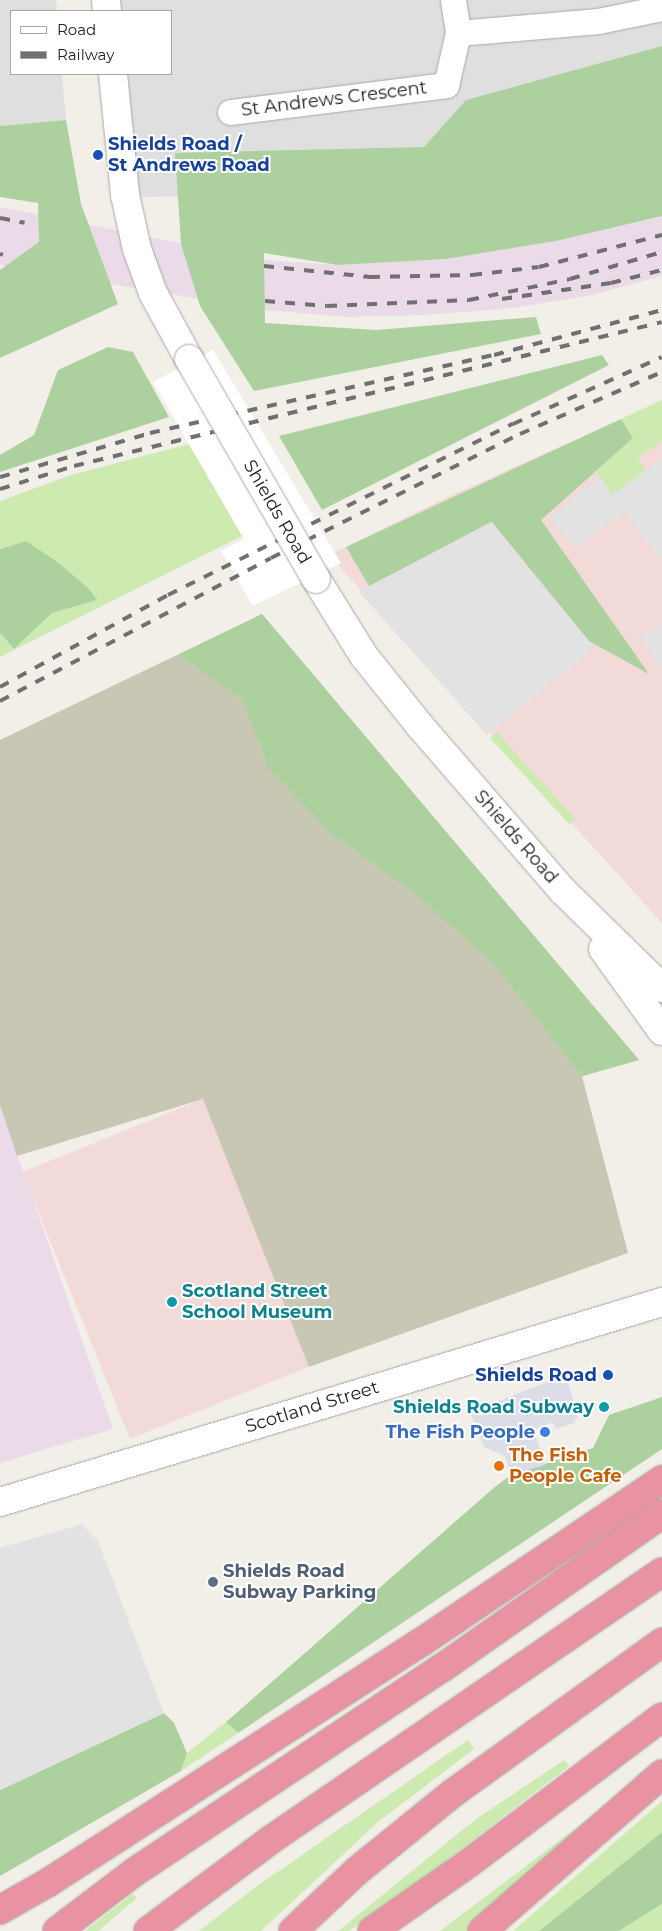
<!DOCTYPE html>
<html>
<head>
<meta charset="utf-8">
<style>
	body { margin:0 }
	#map { position:relative; width:662px; height:1931px; overflow:hidden; background:#f2efe9; font-family:Montserrat,sans-serif }
	div>[style] { position:absolute }
	.residential>* { inset:0; background:#e0dfdf }
	.commercial>* { inset:0; background:#f2dad9; transform-origin:0 0 }
	.industrial>* { inset:0; background:#ebdbe8 }
	.construction>* { inset:0; background:#c7c7b4 }
	.grass>* { inset:0; background:#cdebb0 }
	.forest>* { inset:0; background:#add19e }
	.parking>* { inset:0; background:#e2e2e2 }
	.plaza>* { inset:0; background:#dddde8 }
	.pier>* { inset:0; background:#fff }
	.roads { filter:drop-shadow(0 0 1px #a9a9a9) drop-shadow(0 0 1px #a9a9a9) }
	.minor>* { height:25px; margin:-12.5px; padding:0 12.5px; transform-origin:12.5px; border-radius:12.5px; background:#fff }
	.tertiary>* { height:28px; margin:-14px; padding:0 14px; transform-origin:14px; border-radius:14px; background:#fff }
	.motorway>* { height:28px; margin:-14px; padding:0 14px; transform-origin:14px; border-radius:14px; background:#e892a2 }
	.rail>* { height:4px; margin-top:-2px; transform-origin:0; background:repeating-linear-gradient(90deg,#707070 0 10px,transparent 0 20px) }
	.bridges { filter:drop-shadow(0 0 1px #a9a9a9) drop-shadow(0 0 1px #a9a9a9) }
	.tertiary-bridge>* { height:28px; margin:-14px; padding:0 14px; transform-origin:14px; border-radius:14px; background:#fff }
	.dots>* { width:14px; height:14px; translate:-50% -50%; box-sizing:border-box; border:2px solid #fff; border-radius:50% }
	span { translate:-50% -50%; white-space:nowrap; text-align:center; line-height:1.15; -webkit-text-stroke:4px #fff; paint-order:stroke }
	.street-label { font-size:18px; color:#222 }
	.transit-label { font-size:18px; color:#164399; font-weight:700 }
	.left { translate:0 -50%; text-align:left }
	.right { translate:-100% -50%; text-align:right }
	.culture-label { font-size:18px; color:#0d838f; font-weight:700 }
	.shop-label { font-size:18px; color:#366cbe; font-weight:700 }
	.food-label { font-size:18px; color:#c56008; font-weight:700 }
	.service-label { font-size:18px; color:#4e5e75; font-weight:700 }
	.legend { position:absolute; left:10px; top:10px; width:162px; height:65px; box-sizing:border-box; background:#fff; border:1px solid #a7a7a7; margin:0; padding:6px 9px; list-style:none; font-size:15px; color:#222 }
	.legend li { display:flex; align-items:center; gap:10px; height:25px }
	.legend b { width:25px; border:1px solid #a7a7a7 }
</style>
</head>
<body>
<div id="map">
	<div class="residential">
		<i style="clip-path:polygon(0 0,56px 0,57px 11px,11px 11px,11px 74px,62px 74px,66px 120px,0 126px)"></i>
		<i style="clip-path:polygon(98px 0,662px 0,662px 148px,306px 196px,119px 197px,106px 74px,171px 74px,171px 11px,99px 11px)"></i>
	</div>
	<div class="commercial">
		<i style="clip-path:polygon(662px 401px,662px 923px,329px 555px,454px 494px)"></i>
		<i style="left:203px;top:1099px;width:288px;height:195px;rotate:68deg"></i>
	</div>
	<div class="industrial">
		<i style="clip-path:polygon(0 207px,264px 260px,338px 265px,446px 259px,556px 241px,662px 216px,662px 276px,592px 295px,512px 308px,424px 315px,346px 317px,265px 310px,0 265px)"></i>
		<i style="clip-path:polygon(0 1105px,113px 1429px,0 1463px)"></i>
	</div>
	<div class="construction">
		<i style="clip-path:polygon(262px 614px,639px 1060px,582px 1076px,628px 1253px,309px 1367px,203px 1099px,17px 1156px,0 1105px,0 740px)"></i>
	</div>
	<div class="grass">
		<i style="clip-path:polygon(662px 400px,662px 441px,637px 458px,646px 470px,612px 496px,596px 471px,633px 438px,621px 419px)"></i>
		<i style="clip-path:polygon(189px 444px,242px 536px,0 657px,0 633px,14px 649px,52px 613px,96px 600px,26px 541px,0 549px,0 501px,71px 475px)"></i>
		<i style="clip-path:polygon(497px 732px,575px 819px,569px 824px,490px 738px)"></i>
		<i style="clip-path:polygon(226px 1722px,238px 1733px,181px 1771px,187px 1753px)"></i>
		<i style="clip-path:polygon(468px 1740px,474px 1749px,378px 1822px,261px 1931px,199px 1931px,257px 1886px)"></i>
		<i style="clip-path:polygon(564px 1760px,569px 1766px,429px 1874px,349px 1931px,338px 1931px,476px 1819px)"></i>
		<i style="clip-path:polygon(662px 1801px,662px 1832px,539px 1931px,513px 1931px)"></i>
		<i style="clip-path:polygon(601px 1809px,469px 1931px,440px 1931px)"></i>
		<i style="clip-path:polygon(133px 1894px,137px 1898px,98px 1931px,85px 1931px)"></i>
		<i style="clip-path:polygon(662px 1904px,662px 1931px,619px 1931px)"></i>
	</div>
	<div class="forest">
		<i style="clip-path:polygon(662px 46px,662px 216px,556px 241px,446px 259px,338px 265px,264px 253px,265px 323px,376px 330px,536px 317px,541px 334px,254px 391px,200px 306px,181px 244px,175px 153px,424px 147px,466px 100px)"></i>
		<i style="clip-path:polygon(66px 120px,81px 204px,118px 304px,0 358px,0 270px,39px 242px,38px 203px,0 197px,0 126px)"></i>
		<i style="clip-path:polygon(108px 347px,133px 352px,169px 417px,0 472px,0 455px,34px 435px,58px 370px)"></i>
		<i style="clip-path:polygon(602px 355px,609px 365px,322px 510px,279px 436px)"></i>
		<i style="clip-path:polygon(621px 419px,633px 438px,541px 520px,649px 674px,589px 641px,492px 522px,369px 586px,346px 547px)"></i>
		<i style="clip-path:polygon(26px 541px,56px 561px,88px 588px,97px 600px,52px 613px,14px 649px,0 633px,0 549px)"></i>
		<i style="clip-path:polygon(262px 614px,639px 1060px,582px 1076px,494px 964px,415px 893px,334px 836px,269px 769px,242px 699px,178px 655px)"></i>
		<i style="clip-path:polygon(662px 1397px,662px 1449px,238px 1733px,226px 1722px,496px 1486px,511px 1475px,593px 1448px,609px 1415px)"></i>
		<i style="clip-path:polygon(164px 1713px,174px 1723px,187px 1753px,181px 1771px,0 1876px,0 1790px)"></i>
		<i style="clip-path:polygon(662px 1832px,662px 1904px,619px 1931px,539px 1931px)"></i>
	</div>
	<div class="parking">
		<i style="clip-path:polygon(662px 459px,662px 560px,625px 511px,575px 547px,549px 518px,600px 477px,612px 495px)"></i>
		<i style="clip-path:polygon(491px 522px,594px 648px,487px 735px,359px 592px)"></i>
		<i style="clip-path:polygon(662px 624px,662px 669px,641px 638px)"></i>
		<i style="clip-path:polygon(82px 1524px,98px 1541px,164px 1713px,0 1790px,0 1548px)"></i>
	</div>
	<div class="plaza">
		<i style="clip-path:polygon(566px 1375px,578px 1416px,574px 1423px,556px 1429px,553px 1422px,534px 1430px,545px 1465px,511px 1475px,505px 1456px,484px 1447px,470px 1412px)"></i>
	</div>
	<div class="pier">
		<i style="clip-path:polygon(213px 350px,341px 563px,253px 606px,221px 551px,244px 539px,153px 382px)"></i>
	</div>
	<div class="roads">
		<div class="minor">
			<i style="left:453px;top:0;width:33px;rotate:81deg"></i>
			<i style="left:230px;top:112px;width:218px;rotate:-7.1deg"></i>
			<i style="left:446px;top:85px;width:53px;rotate:-77deg"></i>
			<i style="left:458px;top:33px;width:141px;rotate:-4.9deg"></i>
			<i style="left:598px;top:21px;width:65px;rotate:-11.5deg"></i>
		</div>
		<div class="tertiary">
			<i style="left:106px;top:0;width:11px;rotate:85deg"></i>
			<i style="left:113px;top:74px;width:122px;rotate:84.3deg"></i>
			<i style="left:125px;top:195px;width:55px;rotate:77.5deg"></i>
			<i style="left:137px;top:249px;width:47px;rotate:70deg"></i>
			<i style="left:153px;top:293px;width:75px;rotate:61.4deg"></i>
			<i style="left:316px;top:579px;width:91px;rotate:58.1deg"></i>
			<i style="left:364px;top:656px;width:90px;rotate:51.3deg"></i>
			<i style="left:420px;top:726px;width:217px;rotate:49.1deg"></i>
			<i style="left:562px;top:890px;width:140px;rotate:44.4deg"></i>
			<i style="left:603px;top:949px;width:101px;rotate:54.3deg"></i>
			<i style="left:0;top:1502px;width:692px;rotate:-16.81deg"></i>
		</div>
		<div class="motorway">
			<i style="left:0;top:1910px;width:56px;rotate:-29.7deg"></i>
			<i style="left:49px;top:1882px;width:441px;rotate:-32.8deg"></i>
			<i style="left:420px;top:1643px;width:292px;rotate:-34deg"></i>
			<i style="left:57px;top:1931px;width:96px;rotate:-37.3deg"></i>
			<i style="left:133px;top:1873px;width:371px;rotate:-33.6deg"></i>
			<i style="left:442px;top:1668px;width:269px;rotate:-35deg"></i>
			<i style="left:148px;top:1931px;width:151px;rotate:-36.6deg"></i>
			<i style="left:269px;top:1841px;width:476px;rotate:-34.4deg"></i>
			<i style="left:293px;top:1931px;width:89px;rotate:-43.2deg"></i>
			<i style="left:358px;top:1870px;width:122px;rotate:-39deg"></i>
			<i style="left:453px;top:1793px;width:258px;rotate:-35.8deg"></i>
			<i style="left:372px;top:1931px;width:118px;rotate:-35deg"></i>
			<i style="left:469px;top:1863px;width:242px;rotate:-37.1deg"></i>
			<i style="left:482px;top:1931px;width:239px;rotate:-41.1deg"></i>
		</div>
	</div>
	<div class="rail">
		<i style="left:0;top:218px;width:25px;rotate:11deg"></i>
		<i style="left:0;top:254px;width:3px;rotate:18deg"></i>
		<i style="left:264px;top:266px;width:107px;rotate:5.9deg"></i>
		<i style="left:370px;top:277px;width:102px;rotate:-1.1deg"></i>
		<i style="left:472px;top:275px;width:67px;rotate:-6.8deg"></i>
		<i style="left:539px;top:267px;width:127px;rotate:-14.6deg"></i>
		<i style="left:502px;top:299px;width:110px;rotate:-8.4deg"></i>
		<i style="left:611px;top:283px;width:53px;rotate:-14.3deg"></i>
		<i style="left:265px;top:301px;width:62px;rotate:4.6deg"></i>
		<i style="left:327px;top:306px;width:142px;rotate:-2.4deg"></i>
		<i style="left:469px;top:300px;width:103px;rotate:-11.7deg"></i>
		<i style="left:570px;top:279px;width:96px;rotate:-16.4deg"></i>
		<i style="left:0;top:477px;width:156px;rotate:-16.3deg"></i>
		<i style="left:150px;top:433px;width:353px;rotate:-12.8deg"></i>
		<i style="left:494px;top:355px;width:174px;rotate:-15deg"></i>
		<i style="left:0;top:489px;width:77px;rotate:-17.3deg"></i>
		<i style="left:74px;top:466px;width:605px;rotate:-13.76deg"></i>
		<i style="left:0;top:687px;width:192px;rotate:-28.7deg"></i>
		<i style="left:168px;top:595px;width:385px;rotate:-26.4deg"></i>
		<i style="left:513px;top:424px;width:163px;rotate:-24.2deg"></i>
		<i style="left:0;top:701px;width:306px;rotate:-27.8deg"></i>
		<i style="left:271px;top:558px;width:278px;rotate:-26.5deg"></i>
		<i style="left:520px;top:434px;width:155px;rotate:-23.6deg"></i>
	</div>
	<div class="bridges">
		<div class="tertiary-bridge">
			<i style="left:189px;top:359px;width:254px;rotate:60deg"></i>
		</div>
	</div>
	<div class="dots">
		<i style="left:98px;top:155px;background:#1a4fb4"></i>
		<i style="left:172px;top:1302px;background:#0f9aa8"></i>
		<i style="left:608px;top:1375px;background:#1a4fb4"></i>
		<i style="left:604px;top:1407px;background:#0f9aa8"></i>
		<i style="left:545px;top:1432px;background:#3f7fe0"></i>
		<i style="left:499px;top:1466px;background:#e8710a"></i>
		<i style="left:213px;top:1582px;background:#5c6f8a"></i>
	</div>
	<div class="street-label">
		<span style="left:334px;top:99px;rotate:-7deg">St Andrews Crescent</span>
		<span style="left:277px;top:512px;rotate:60deg">Shields Road</span>
		<span style="left:516px;top:837px;rotate:49deg">Shields Road</span>
		<span style="left:312px;top:1407px;rotate:-17deg">Scotland Street</span>
	</div>
	<div class="transit-label">
		<span class="left" style="left:108px;top:155px">Shields Road /<br>St Andrews Road</span>
		<span class="right" style="left:597px;top:1375px">Shields Road</span>
	</div>
	<div class="culture-label">
		<span class="left" style="left:182px;top:1302px">Scotland Street<br>School Museum</span>
		<span class="right" style="left:594px;top:1407px">Shields Road Subway</span>
	</div>
	<div class="shop-label">
		<span class="right" style="left:535px;top:1432px">The Fish People</span>
	</div>
	<div class="food-label">
		<span class="left" style="left:509px;top:1466px">The Fish<br>People Cafe</span>
	</div>
	<div class="service-label">
		<span class="left" style="left:223px;top:1582px">Shields Road<br>Subway Parking</span>
	</div>
	<ul class="legend">
	<li><b style="height:6px;background:#fff"></b>Road</li>
	<li><b style="height:6px;background:#707070"></b>Railway</li>
	</ul>
</div>
</body>
</html>
